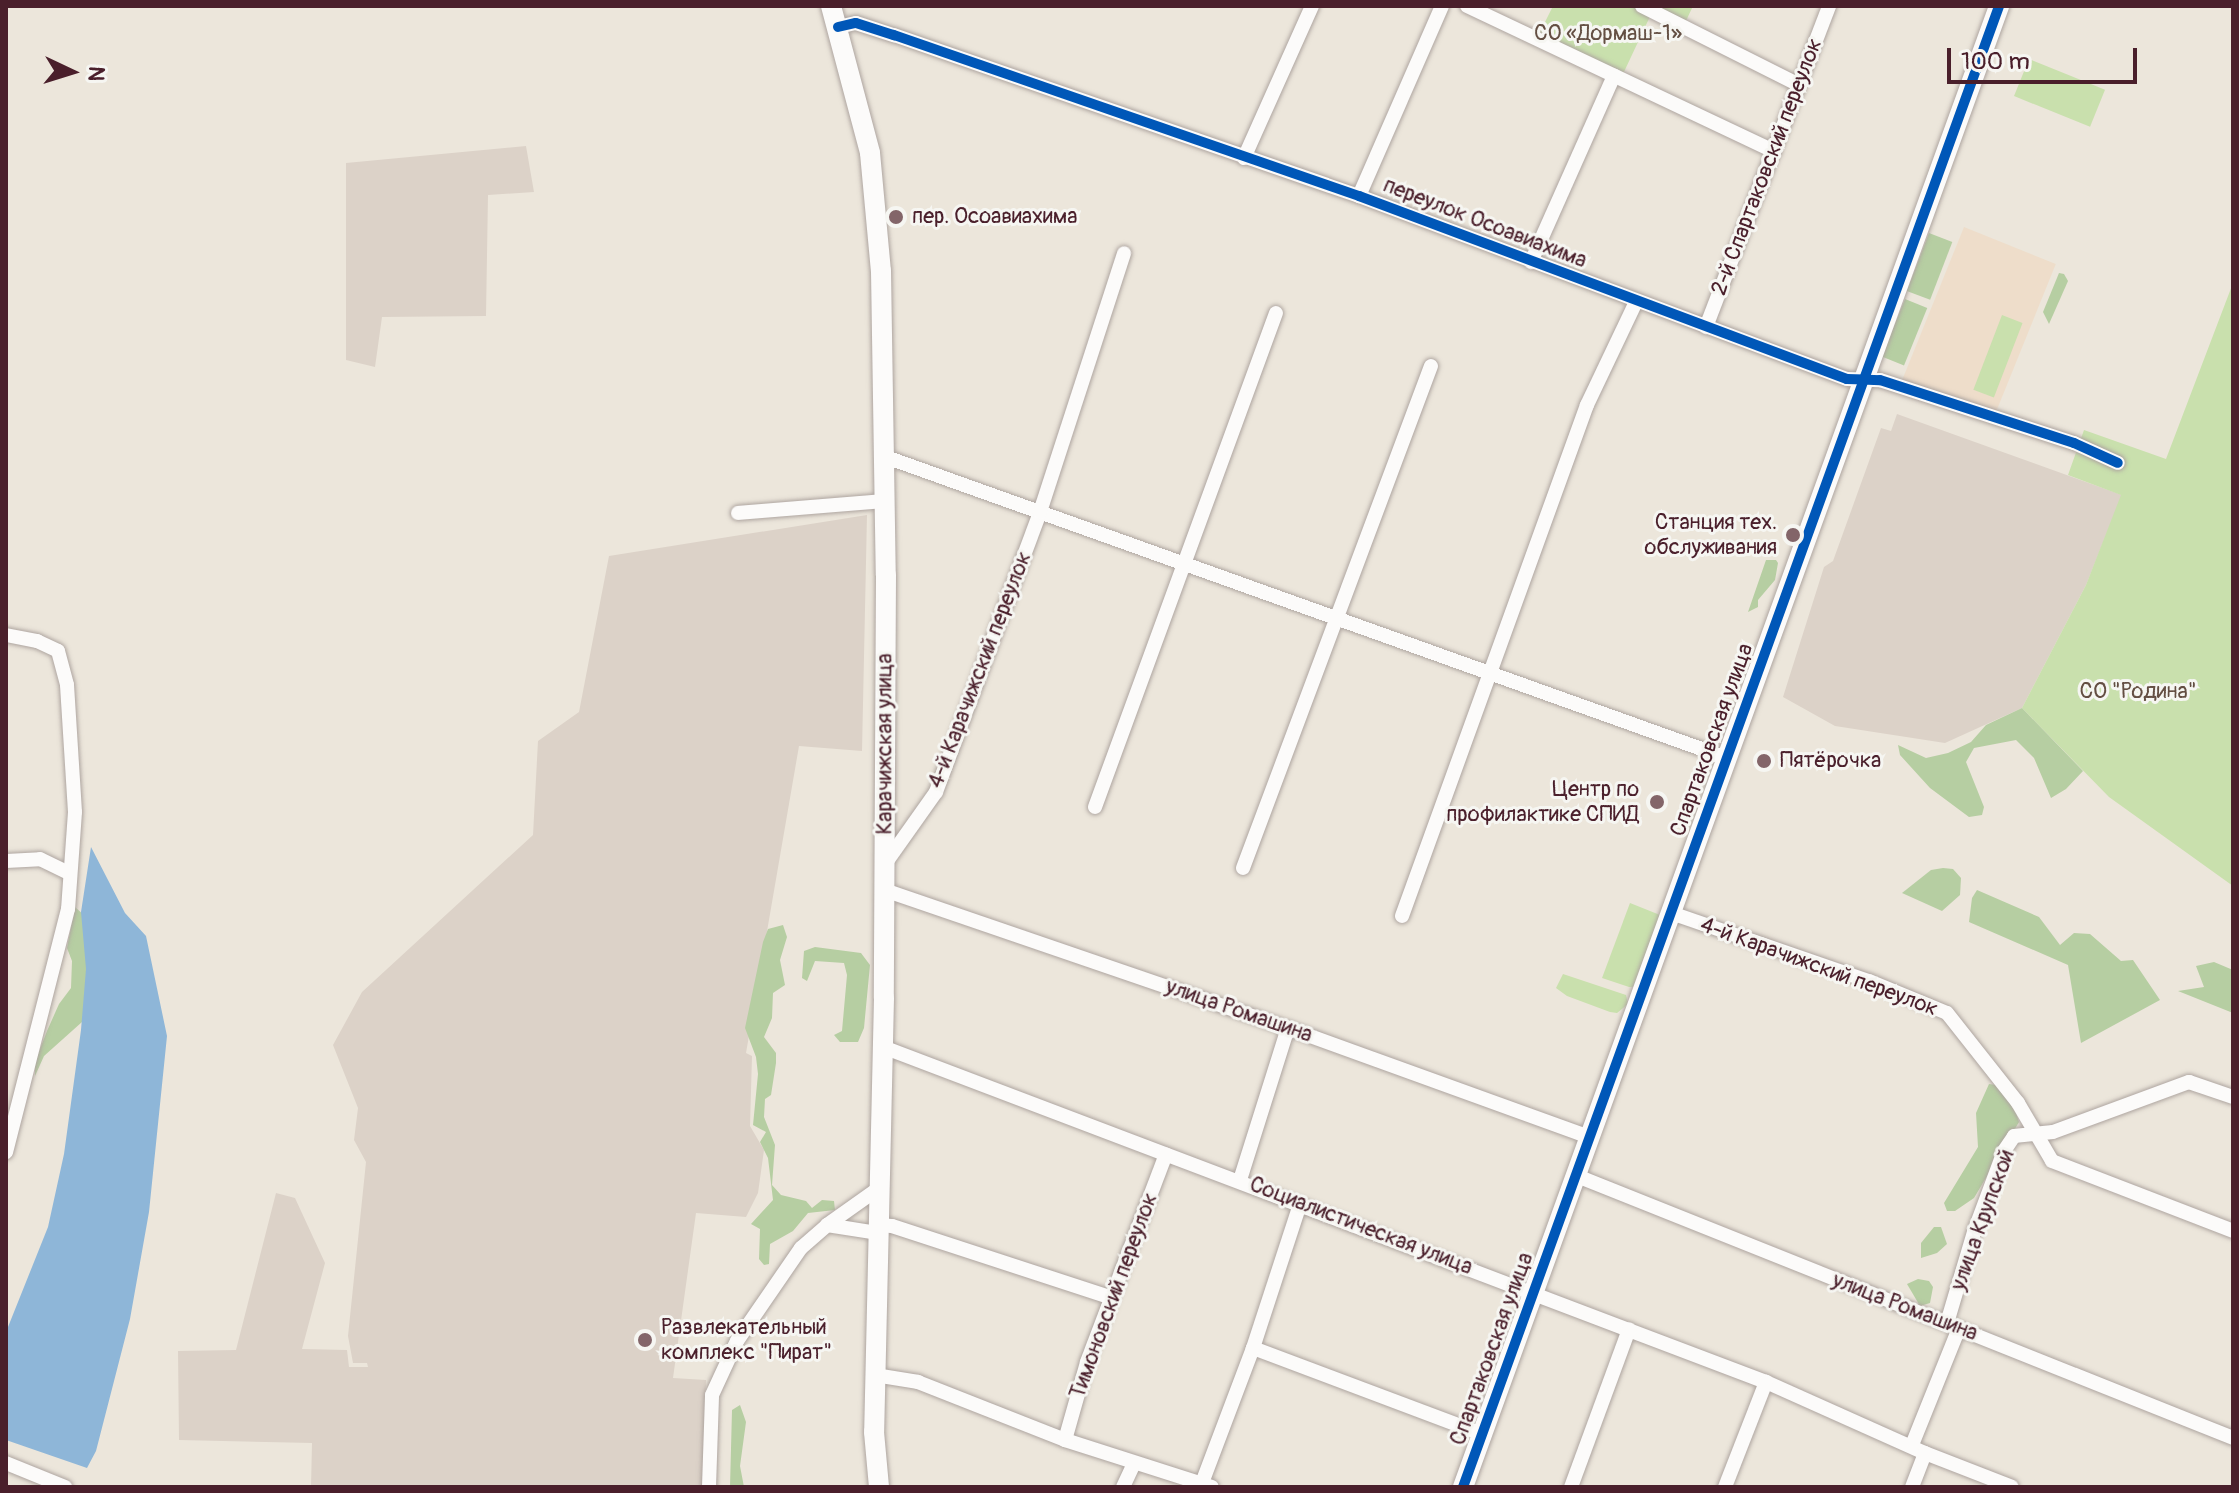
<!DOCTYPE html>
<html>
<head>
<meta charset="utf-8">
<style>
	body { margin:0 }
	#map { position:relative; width:2239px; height:1493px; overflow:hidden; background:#ece6db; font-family:Pangolin,sans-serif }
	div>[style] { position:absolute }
	.built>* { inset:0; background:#eeddca; transform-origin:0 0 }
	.industrial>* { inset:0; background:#dcd2c8 }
	.green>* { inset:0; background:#c9e0ad; transform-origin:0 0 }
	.forest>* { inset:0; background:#b6cea2; transform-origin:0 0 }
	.water>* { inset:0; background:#8eb6d8 }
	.roads { filter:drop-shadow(0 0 2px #aea5a0) drop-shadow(0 0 2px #aea5a0) }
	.street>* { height:14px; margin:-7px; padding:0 7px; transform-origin:7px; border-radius:7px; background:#fcfbfa }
	.secondary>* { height:20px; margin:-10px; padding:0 10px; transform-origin:10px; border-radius:10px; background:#fcfbfa }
	.cycleway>* { height:10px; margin:-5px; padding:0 5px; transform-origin:5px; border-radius:5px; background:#0057b8 }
	.dots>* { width:22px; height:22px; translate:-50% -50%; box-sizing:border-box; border:4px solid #f6f6f2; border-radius:50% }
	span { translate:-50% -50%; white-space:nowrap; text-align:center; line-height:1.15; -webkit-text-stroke:6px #f6f6f2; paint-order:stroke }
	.park-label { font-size:22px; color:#634e42 }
	.street-label { font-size:22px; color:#4a1f2b }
	.poi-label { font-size:22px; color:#4a1f2b }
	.left { translate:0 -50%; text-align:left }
	.right { translate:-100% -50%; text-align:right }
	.frame { position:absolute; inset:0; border:8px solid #4a1f2b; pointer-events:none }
	.north { position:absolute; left:32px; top:32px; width:80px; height:80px; -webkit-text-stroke:6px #f6f6f2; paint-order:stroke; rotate:94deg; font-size:22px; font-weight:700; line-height:32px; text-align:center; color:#4a1f2b }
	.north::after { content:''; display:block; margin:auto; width:28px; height:36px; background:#4a1f2b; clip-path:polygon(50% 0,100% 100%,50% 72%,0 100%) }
	.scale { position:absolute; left:1947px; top:48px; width:190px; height:36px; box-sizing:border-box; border:4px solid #4a1f2b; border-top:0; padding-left:10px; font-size:24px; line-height:28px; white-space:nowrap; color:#4a1f2b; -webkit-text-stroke:6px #f6f6f2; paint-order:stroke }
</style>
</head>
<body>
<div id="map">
	<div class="built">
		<i style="left:1964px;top:227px;width:99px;height:165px;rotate:22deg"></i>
	</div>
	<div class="industrial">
		<i style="clip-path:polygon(526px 146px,534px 192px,488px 195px,486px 316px,382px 317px,375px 367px,346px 360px,346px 163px)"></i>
		<i style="clip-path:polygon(1897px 414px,2122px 495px,2086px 585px,2022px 708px,1945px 743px,1835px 726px,1783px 697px,1824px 567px,1833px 561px,1881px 428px,1891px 431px)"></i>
		<i style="clip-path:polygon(867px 515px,862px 751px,799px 746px,746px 1053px,752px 1056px,750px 1126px,764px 1150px,758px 1193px,746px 1217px,696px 1213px,673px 1378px,706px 1380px,702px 1487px,311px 1487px,312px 1443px,179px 1440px,178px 1351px,236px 1350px,276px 1193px,295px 1198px,325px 1263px,302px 1349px,347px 1350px,349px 1367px,368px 1367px,367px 1363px,353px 1363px,348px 1336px,366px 1162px,354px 1140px,358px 1108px,333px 1045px,362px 992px,533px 835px,538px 741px,579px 712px,609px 556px)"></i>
	</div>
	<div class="green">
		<i style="clip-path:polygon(1553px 6px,1693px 6px,1685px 23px,1654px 8px,1623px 74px,1540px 32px)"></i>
		<i style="left:2029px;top:59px;width:82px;height:40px;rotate:22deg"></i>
		<i style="clip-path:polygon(2233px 283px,2233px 886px,2109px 797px,2022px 708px,2086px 585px,2121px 495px,2068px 475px,2084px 430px,2166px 459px)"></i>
		<i style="left:2002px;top:315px;width:22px;height:80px;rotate:21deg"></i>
		<i style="clip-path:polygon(1630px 903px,1660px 915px,1633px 987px,1629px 987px,1602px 978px)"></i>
		<i style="clip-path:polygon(1563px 974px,1626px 995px,1628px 1004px,1617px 1013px,1610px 1012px,1567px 996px,1556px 988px)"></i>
	</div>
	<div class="forest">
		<i style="left:1929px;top:233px;width:25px;height:62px;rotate:21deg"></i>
		<i style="clip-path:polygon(2059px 273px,2064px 274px,2068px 281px,2049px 324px,2043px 312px)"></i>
		<i style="left:1905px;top:299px;width:24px;height:62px;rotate:22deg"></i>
		<i style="clip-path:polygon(1766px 560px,1776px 560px,1778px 563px,1775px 580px,1758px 600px,1758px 607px,1748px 612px)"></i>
		<i style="clip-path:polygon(2022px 708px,2083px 771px,2066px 789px,2051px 798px,2034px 758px,2016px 740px,1974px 748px,1966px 762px,1984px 807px,1982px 815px,1969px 817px,1930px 788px,1900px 755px,1898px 745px,1926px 758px,1948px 753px,1971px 742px,1986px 725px)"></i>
		<i style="clip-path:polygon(1943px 868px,1953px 869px,1961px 878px,1960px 895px,1942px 911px,1902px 893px,1931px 870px)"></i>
		<i style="clip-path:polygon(1977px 890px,2039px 917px,2060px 945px,2074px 933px,2090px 934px,2121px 961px,2133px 960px,2160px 1000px,2081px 1043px,2068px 965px,1969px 922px,1972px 898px)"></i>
		<i style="clip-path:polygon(75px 907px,86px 917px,89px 979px,86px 1006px,82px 1022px,44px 1056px,35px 1076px,35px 1062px,47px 1031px,59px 1004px,71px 988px,72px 961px,67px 948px)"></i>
		<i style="clip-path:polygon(783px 925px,787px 937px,780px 960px,785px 985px,773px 993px,772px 1018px,764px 1037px,776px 1053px,776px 1063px,771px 1095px,765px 1099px,764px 1117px,775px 1145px,772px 1185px,781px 1195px,806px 1201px,812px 1208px,822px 1200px,834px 1201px,835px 1210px,808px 1213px,793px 1231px,770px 1244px,769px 1264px,764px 1265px,759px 1259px,760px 1229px,751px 1224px,773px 1200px,768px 1158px,760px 1142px,766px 1132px,753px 1125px,758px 1074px,756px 1057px,745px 1028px,763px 942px,768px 929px)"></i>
		<i style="clip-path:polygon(815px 947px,861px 953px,870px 965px,864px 1028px,858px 1042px,840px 1042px,834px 1035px,842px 1031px,847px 975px,844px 963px,815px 961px,807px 981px,802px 978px,804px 951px)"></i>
		<i style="clip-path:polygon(2214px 962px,2233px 970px,2233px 1013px,2178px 991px,2204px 987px,2196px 966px)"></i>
		<i style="clip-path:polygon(1989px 1084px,1996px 1085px,2015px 1110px,2019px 1122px,1974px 1198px,1955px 1211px,1947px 1211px,1944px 1203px,1978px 1147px,1976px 1113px)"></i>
		<i style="clip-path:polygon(1934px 1227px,1941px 1227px,1947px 1244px,1937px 1253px,1921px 1258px,1921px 1243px)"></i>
		<i style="clip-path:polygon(1918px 1279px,1929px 1281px,1933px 1287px,1930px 1303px,1920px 1306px,1907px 1284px)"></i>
		<i style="clip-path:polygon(740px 1405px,746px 1422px,740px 1466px,744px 1487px,730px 1487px,732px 1410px)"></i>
	</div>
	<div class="water">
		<i style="clip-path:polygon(91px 847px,125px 913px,146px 936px,167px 1036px,149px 1212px,130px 1319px,96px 1451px,87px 1468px,6px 1440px,6px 1332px,48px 1227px,64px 1154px,81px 1030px,86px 969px,81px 912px)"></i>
	</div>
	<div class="roads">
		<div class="street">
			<i style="left:1467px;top:6px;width:340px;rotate:25.3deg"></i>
			<i style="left:1642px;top:6px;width:176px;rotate:26.7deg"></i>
			<i style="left:838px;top:27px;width:18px;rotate:-13deg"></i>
			<i style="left:856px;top:23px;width:40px;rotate:18deg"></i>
			<i style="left:894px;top:35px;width:492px;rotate:19.1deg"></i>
			<i style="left:1359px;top:196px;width:521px;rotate:20.56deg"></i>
			<i style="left:1847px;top:379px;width:33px;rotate:2deg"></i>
			<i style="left:1880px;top:380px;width:204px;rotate:18deg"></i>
			<i style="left:2074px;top:443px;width:48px;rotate:24.4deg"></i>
			<i style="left:1244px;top:158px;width:167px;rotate:-65.9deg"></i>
			<i style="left:1359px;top:196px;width:207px;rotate:-66.4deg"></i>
			<i style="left:1531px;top:262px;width:204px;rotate:-66deg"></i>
			<i style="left:1706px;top:327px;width:344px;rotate:-69deg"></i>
			<i style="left:883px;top:456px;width:896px;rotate:19.69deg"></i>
			<i style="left:738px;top:513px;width:146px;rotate:-4.7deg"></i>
			<i style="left:6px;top:635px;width:32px;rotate:11deg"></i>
			<i style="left:37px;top:641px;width:23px;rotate:25deg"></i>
			<i style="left:58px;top:651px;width:35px;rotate:75deg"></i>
			<i style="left:67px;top:685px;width:127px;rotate:86.4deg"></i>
			<i style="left:75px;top:812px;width:97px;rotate:94.1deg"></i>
			<i style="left:68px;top:909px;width:251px;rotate:104.3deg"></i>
			<i style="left:1095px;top:807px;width:526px;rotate:-69.88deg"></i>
			<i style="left:6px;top:861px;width:34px;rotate:-3deg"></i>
			<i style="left:40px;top:859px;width:32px;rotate:26deg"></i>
			<i style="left:885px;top:864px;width:88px;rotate:-54.7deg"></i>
			<i style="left:936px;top:792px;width:299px;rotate:-69.6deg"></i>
			<i style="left:1040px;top:512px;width:272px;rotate:-72deg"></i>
			<i style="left:1243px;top:868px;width:536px;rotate:-69.47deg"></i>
			<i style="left:884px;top:890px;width:427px;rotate:18.9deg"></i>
			<i style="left:1288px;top:1028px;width:323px;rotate:19.9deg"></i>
			<i style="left:1671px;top:913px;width:209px;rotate:19deg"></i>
			<i style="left:1869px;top:981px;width:84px;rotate:22.3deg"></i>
			<i style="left:1947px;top:1013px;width:115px;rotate:51.7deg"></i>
			<i style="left:2018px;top:1103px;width:67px;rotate:59.6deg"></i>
			<i style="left:2052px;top:1161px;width:194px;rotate:21.1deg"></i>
			<i style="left:1402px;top:916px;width:543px;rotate:-70.1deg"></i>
			<i style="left:1587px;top:405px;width:114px;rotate:-64.6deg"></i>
			<i style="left:883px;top:1047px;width:944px;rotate:20.78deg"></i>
			<i style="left:1766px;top:1382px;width:174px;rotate:24.1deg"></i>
			<i style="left:1925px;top:1453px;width:93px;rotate:21.3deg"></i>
			<i style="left:1577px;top:1176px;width:706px;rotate:21.77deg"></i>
			<i style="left:1240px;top:1180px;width:159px;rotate:-72.5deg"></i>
			<i style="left:827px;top:1225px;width:52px;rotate:8.9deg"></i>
			<i style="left:877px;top:1225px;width:15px;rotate:4deg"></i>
			<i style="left:892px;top:1226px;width:231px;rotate:18.1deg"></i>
			<i style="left:1947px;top:1323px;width:95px;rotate:-73.5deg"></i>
			<i style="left:1974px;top:1232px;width:86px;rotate:-69.7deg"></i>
			<i style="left:2004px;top:1151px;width:18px;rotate:-56deg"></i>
			<i style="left:2014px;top:1136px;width:39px;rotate:-6deg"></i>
			<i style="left:2053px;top:1132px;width:145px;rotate:-20.2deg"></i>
			<i style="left:2189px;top:1082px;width:46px;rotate:18.8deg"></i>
			<i style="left:1253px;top:1348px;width:245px;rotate:20.6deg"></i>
			<i style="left:875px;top:1375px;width:44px;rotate:9.2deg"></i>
			<i style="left:918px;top:1382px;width:158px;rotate:21.5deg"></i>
			<i style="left:1065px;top:1440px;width:154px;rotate:17.7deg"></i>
			<i style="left:1065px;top:1440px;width:81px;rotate:-74.2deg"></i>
			<i style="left:1087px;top:1362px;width:222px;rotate:-69.2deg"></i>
			<i style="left:1912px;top:1445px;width:126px;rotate:-68.1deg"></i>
			<i style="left:6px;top:1463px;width:64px;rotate:22.1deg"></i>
			<i style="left:1202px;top:1483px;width:144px;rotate:-69.3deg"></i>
			<i style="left:1253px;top:1348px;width:151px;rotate:-71.9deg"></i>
			<i style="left:709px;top:1487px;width:92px;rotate:-88.1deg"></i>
			<i style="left:712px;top:1395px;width:60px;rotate:-65.2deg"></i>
			<i style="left:737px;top:1341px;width:113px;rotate:-55.5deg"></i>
			<i style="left:801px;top:1248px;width:35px;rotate:-41deg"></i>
			<i style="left:827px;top:1225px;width:64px;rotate:-35.4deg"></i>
			<i style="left:1123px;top:1487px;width:26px;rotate:-65deg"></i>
			<i style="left:1571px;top:1487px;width:168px;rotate:-69.8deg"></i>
			<i style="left:1725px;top:1487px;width:113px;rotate:-68.7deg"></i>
			<i style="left:1912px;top:1487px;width:36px;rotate:-69deg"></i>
		</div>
		<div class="secondary">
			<i style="left:831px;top:6px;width:152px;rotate:75.1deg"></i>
			<i style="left:870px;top:153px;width:119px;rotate:84.7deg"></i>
			<i style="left:881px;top:271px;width:304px;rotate:89.1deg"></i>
			<i style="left:886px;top:575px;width:423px;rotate:90.3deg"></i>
			<i style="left:884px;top:998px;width:434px;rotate:91.3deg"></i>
			<i style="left:874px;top:1432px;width:55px;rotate:84.8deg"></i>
			<i style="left:1463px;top:1487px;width:1575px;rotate:-70.1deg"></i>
		</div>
	</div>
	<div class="cycleway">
		<i style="left:838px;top:27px;width:18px;rotate:-13deg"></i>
		<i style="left:856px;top:23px;width:40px;rotate:18deg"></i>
		<i style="left:894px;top:35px;width:492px;rotate:19.1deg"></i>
		<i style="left:1359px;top:196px;width:521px;rotate:20.56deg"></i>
		<i style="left:1847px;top:379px;width:33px;rotate:2deg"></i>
		<i style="left:1880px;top:380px;width:204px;rotate:18deg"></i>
		<i style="left:2074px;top:443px;width:48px;rotate:24.4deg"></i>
		<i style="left:1463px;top:1487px;width:1575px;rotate:-70.1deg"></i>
	</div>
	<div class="dots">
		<i style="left:896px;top:217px;background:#836569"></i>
		<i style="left:1793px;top:535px;background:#836569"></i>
		<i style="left:1764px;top:761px;background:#836569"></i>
		<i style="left:1657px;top:802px;background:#836569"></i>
		<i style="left:645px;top:1340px;background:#836569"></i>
	</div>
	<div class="park-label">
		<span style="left:1608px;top:34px">СО «Дормаш-1»</span>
		<span style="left:2138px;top:692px">СО "Родина"</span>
	</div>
	<div class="street-label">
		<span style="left:1767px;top:167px;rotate:-69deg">2-й Спартаковский переулок</span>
		<span style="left:1485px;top:223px;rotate:21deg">переулок Осоавиахима</span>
		<span style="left:980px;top:670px;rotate:-69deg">4-й Карачижский переулок</span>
		<span style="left:1712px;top:740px;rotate:-70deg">Спартаковская улица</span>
		<span style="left:885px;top:744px;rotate:-90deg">Карачижская улица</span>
		<span style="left:1819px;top:967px;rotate:20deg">4-й Карачижский переулок</span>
		<span style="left:1239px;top:1011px;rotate:19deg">улица Ромашина</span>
		<span style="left:1983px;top:1220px;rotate:-70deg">улица Крупской</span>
		<span style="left:1361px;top:1226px;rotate:21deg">Социалистическая улица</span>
		<span style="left:1114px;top:1296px;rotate:-70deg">Тимоновский переулок</span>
		<span style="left:1905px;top:1307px;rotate:21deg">улица Ромашина</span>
		<span style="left:1492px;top:1349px;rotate:-70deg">Спартаковская улица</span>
	</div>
	<div class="poi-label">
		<span class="left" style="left:912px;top:217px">пер. Осоавиахима</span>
		<span class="right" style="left:1777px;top:535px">Станция тех.<br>обслуживания</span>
		<span class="left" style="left:1780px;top:761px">Пятёрочка</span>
		<span class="right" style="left:1639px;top:802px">Центр по<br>профилактике СПИД</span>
		<span class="left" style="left:661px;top:1340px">Развлекательный<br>комплекс "Пират"</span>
	</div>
	<div class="frame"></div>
	<div class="north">N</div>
	<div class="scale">100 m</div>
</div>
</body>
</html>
